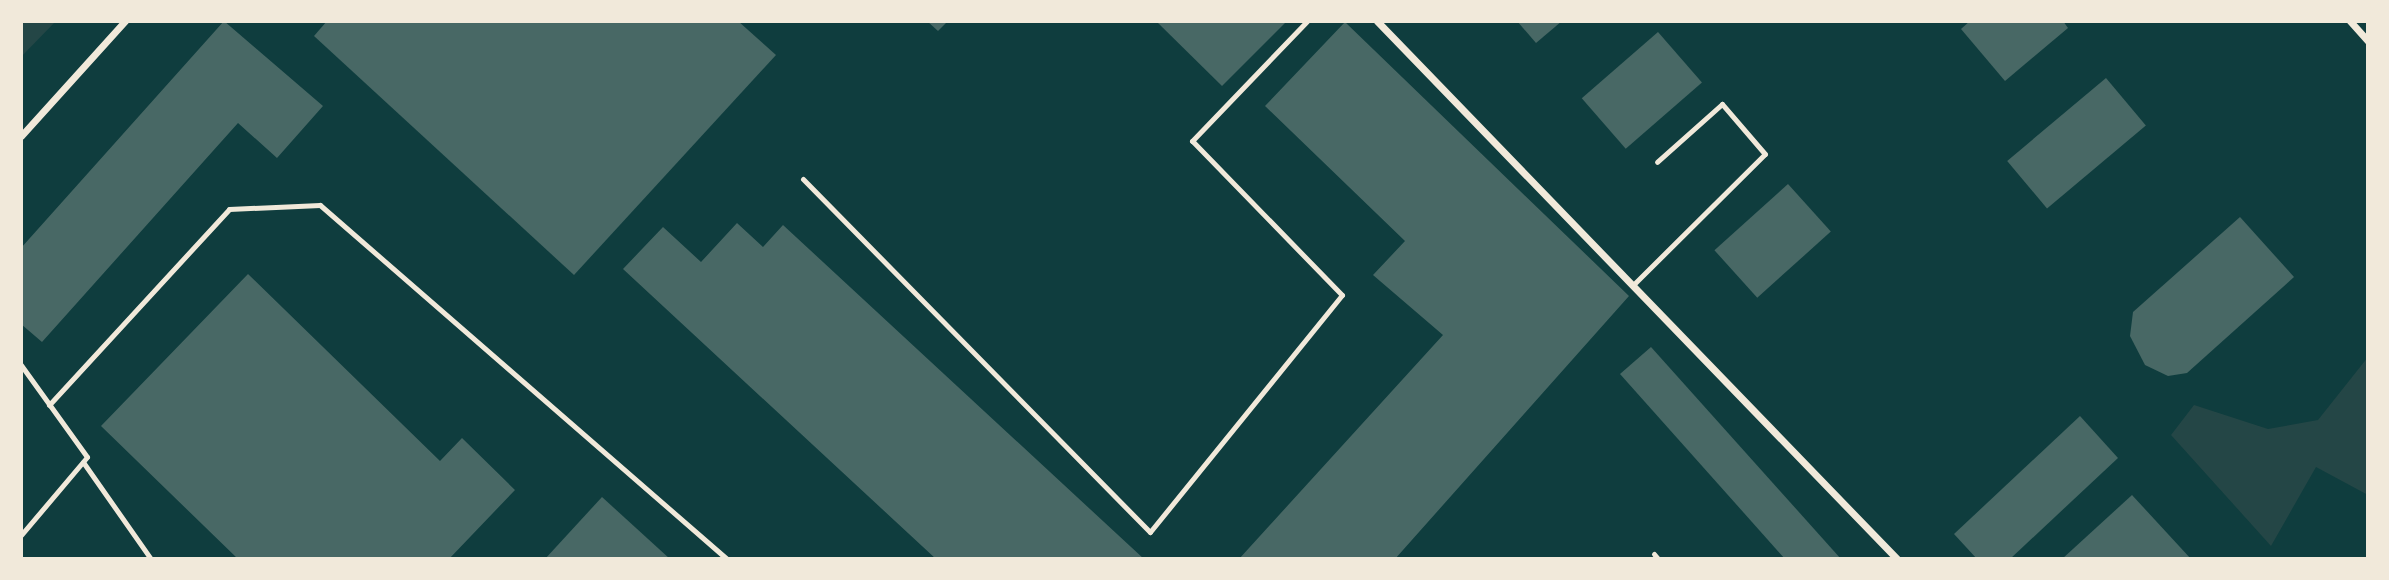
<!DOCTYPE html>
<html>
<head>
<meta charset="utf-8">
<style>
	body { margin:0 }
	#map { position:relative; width:2389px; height:580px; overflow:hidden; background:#0f3d3e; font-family:"Playfair Display",serif }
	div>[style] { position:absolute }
	.green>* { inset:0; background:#244646 }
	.building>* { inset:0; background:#486865; transform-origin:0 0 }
	.service>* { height:5px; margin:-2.5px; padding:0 2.5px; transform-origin:2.5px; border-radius:2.5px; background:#f1e9da }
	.minor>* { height:7px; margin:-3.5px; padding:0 3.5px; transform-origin:3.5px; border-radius:3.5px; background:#f1e9da }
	span { translate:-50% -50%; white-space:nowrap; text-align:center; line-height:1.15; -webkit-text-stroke:7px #f1e9da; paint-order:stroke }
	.frame { position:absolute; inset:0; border:23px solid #f1e9da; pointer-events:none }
</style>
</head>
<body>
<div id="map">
	<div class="green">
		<i style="clip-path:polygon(21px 21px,56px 21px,21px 57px)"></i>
		<i style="clip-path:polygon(2368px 357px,2368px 495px,2316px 467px,2271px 546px,2171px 435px,2194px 405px,2268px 429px,2318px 420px)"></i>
	</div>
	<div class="building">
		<i style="clip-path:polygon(224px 21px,323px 106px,277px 158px,238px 123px,42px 342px,21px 324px,21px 248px)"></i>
		<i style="clip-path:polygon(327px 21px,738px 21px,776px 55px,574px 275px,314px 36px)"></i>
		<i style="clip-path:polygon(927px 21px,948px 21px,938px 31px)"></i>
		<i style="clip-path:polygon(1156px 21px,1287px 21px,1222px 86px)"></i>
		<i style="clip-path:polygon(1517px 21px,1562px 21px,1536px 43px)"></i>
		<i style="clip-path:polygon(1970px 21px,2063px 21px,2068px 28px,2005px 81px,1961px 29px)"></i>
		<i style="clip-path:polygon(1345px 22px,1629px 296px,1395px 559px,1239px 559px,1443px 335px,1373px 275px,1405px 241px,1265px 106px)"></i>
		<i style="left:1658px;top:32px;width:67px;height:101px;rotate:49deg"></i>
		<i style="left:2106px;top:78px;width:62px;height:129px;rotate:50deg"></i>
		<i style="left:1788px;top:184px;width:64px;height:99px;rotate:48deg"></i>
		<i style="clip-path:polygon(2240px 217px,2294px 277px,2187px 373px,2168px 376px,2145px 365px,2130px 336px,2133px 312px)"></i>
		<i style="clip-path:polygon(737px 223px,763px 247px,783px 225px,1144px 559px,936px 559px,623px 269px,663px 227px,701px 262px)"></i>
		<i style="clip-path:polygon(248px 274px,440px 461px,462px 438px,515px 490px,449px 559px,238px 559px,101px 426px)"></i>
		<i style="clip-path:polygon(1651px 347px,1841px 559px,1785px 559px,1620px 374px)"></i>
		<i style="clip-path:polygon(2080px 416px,2118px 458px,2010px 559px,1977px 559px,1954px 534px)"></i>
		<i style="clip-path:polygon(2132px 495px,2191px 559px,2062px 559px)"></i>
		<i style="clip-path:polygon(602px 497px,670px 559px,545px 559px)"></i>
	</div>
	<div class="service">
		<i style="left:803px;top:179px;width:495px;rotate:45.5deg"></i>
		<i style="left:1150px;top:532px;width:305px;rotate:-51deg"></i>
		<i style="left:1342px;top:295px;width:215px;rotate:-134.2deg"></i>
		<i style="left:1192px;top:141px;width:166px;rotate:-46.2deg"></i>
		<i style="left:1635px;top:283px;width:183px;rotate:-44.8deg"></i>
		<i style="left:1765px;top:154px;width:66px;rotate:-130.7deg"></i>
		<i style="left:1722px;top:104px;width:87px;rotate:138.3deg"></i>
		<i style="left:21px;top:365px;width:113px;rotate:54.3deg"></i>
		<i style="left:87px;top:457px;width:102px;rotate:130.2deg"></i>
		<i style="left:49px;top:405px;width:266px;rotate:-47.4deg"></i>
		<i style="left:229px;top:209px;width:91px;rotate:-2.5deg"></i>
		<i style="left:320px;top:205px;width:539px;rotate:41.02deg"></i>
		<i style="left:83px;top:462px;width:118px;rotate:55deg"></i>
		<i style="left:1654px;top:554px;width:6px;rotate:51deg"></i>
	</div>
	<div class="minor">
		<i style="left:1377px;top:21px;width:748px;rotate:45.97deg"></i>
		<i style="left:2350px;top:21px;width:27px;rotate:48deg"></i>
		<i style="left:21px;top:136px;width:155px;rotate:-47.9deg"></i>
	</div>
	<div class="frame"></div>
</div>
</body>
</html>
